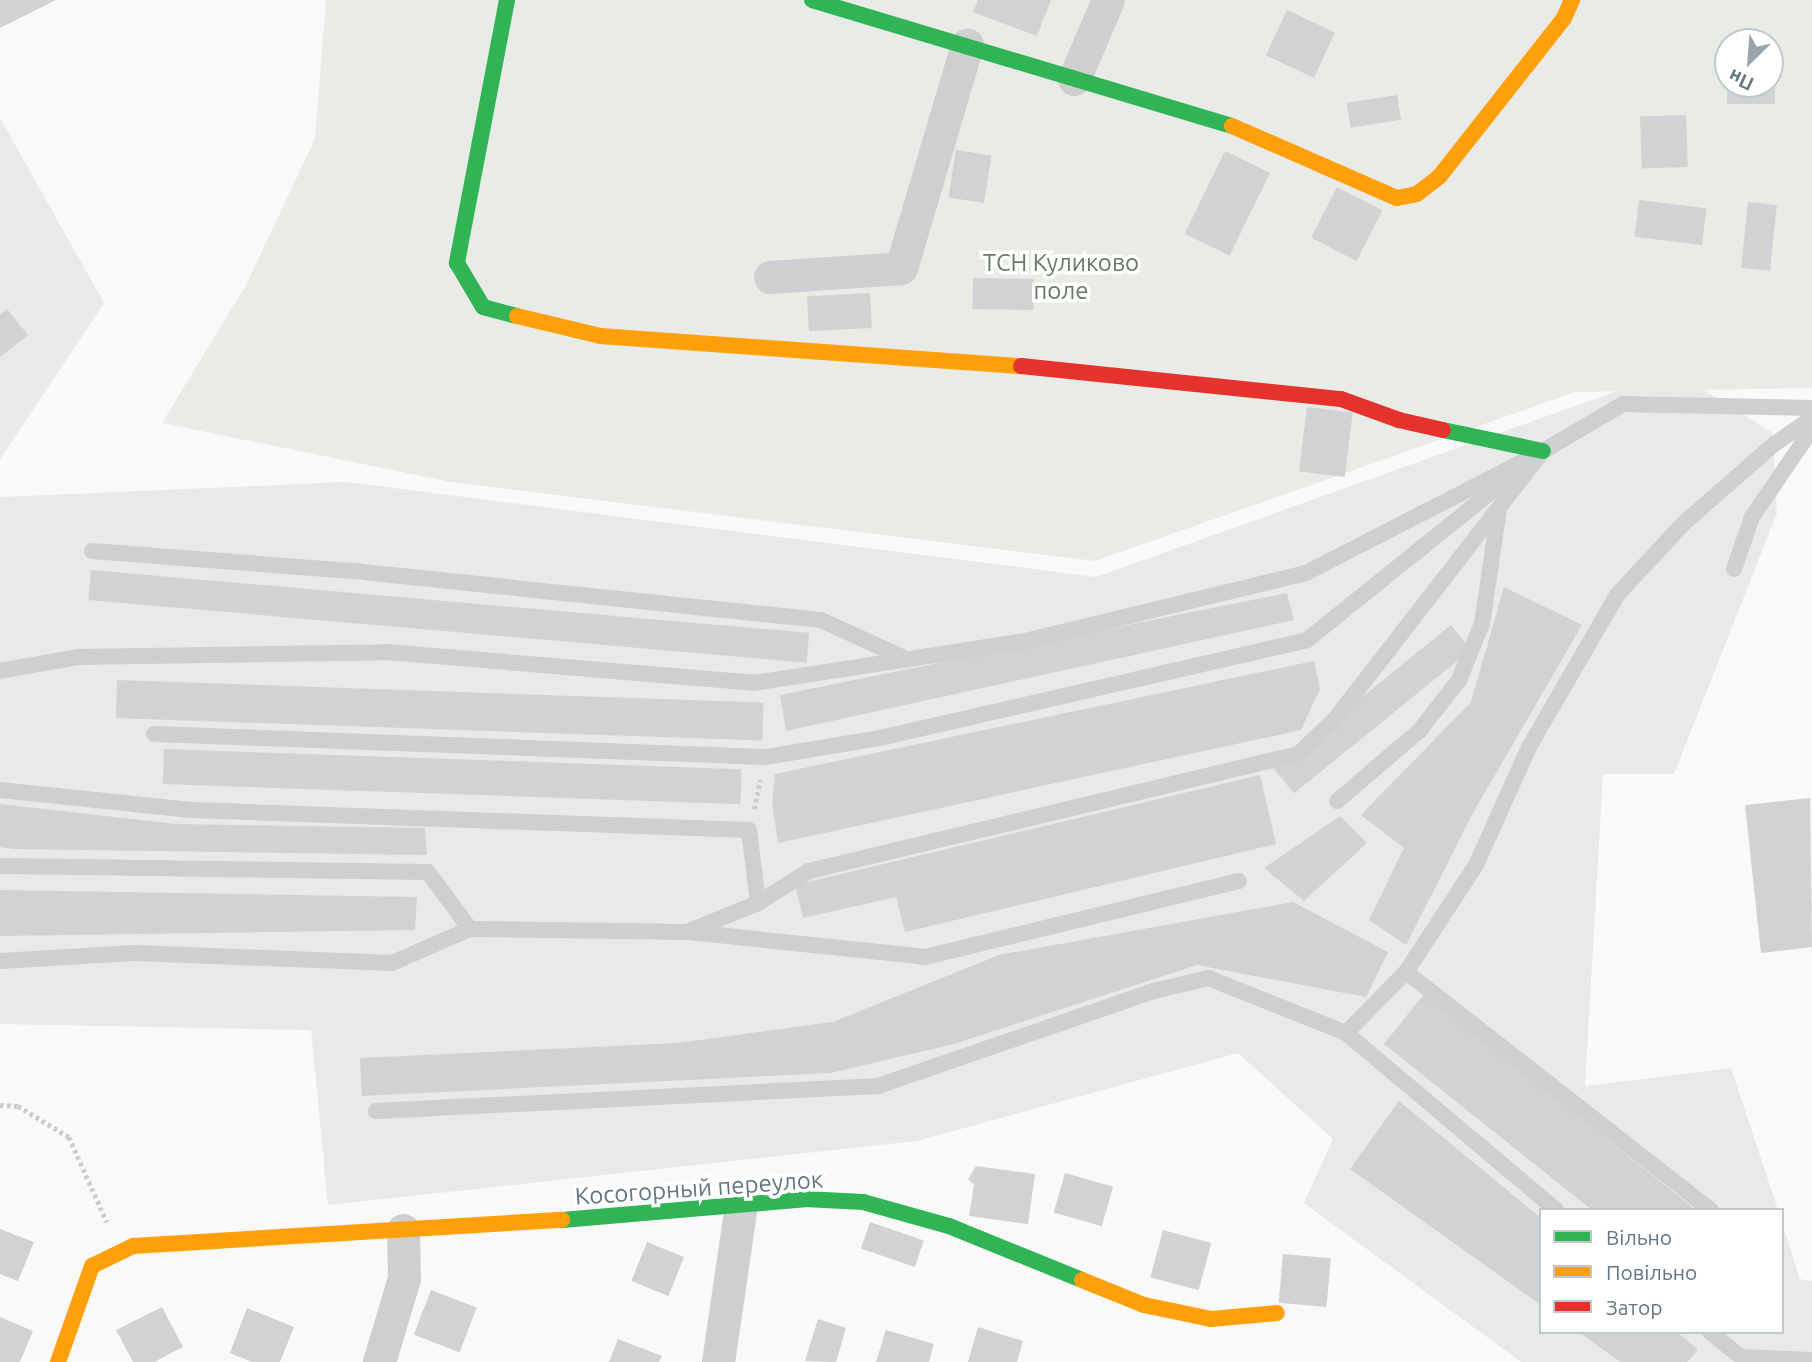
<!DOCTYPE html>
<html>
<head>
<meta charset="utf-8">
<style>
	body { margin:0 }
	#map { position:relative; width:1812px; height:1362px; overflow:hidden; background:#f9f9f9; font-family:Ubuntu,sans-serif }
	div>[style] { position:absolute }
	.built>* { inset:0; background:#e8e9e9 }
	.green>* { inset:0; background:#e8ebe6 }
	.building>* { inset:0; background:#d0d2d3; transform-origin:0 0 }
	.path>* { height:4.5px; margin-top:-2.25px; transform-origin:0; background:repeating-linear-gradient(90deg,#cbcccd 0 3.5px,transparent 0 7px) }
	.lane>* { height:16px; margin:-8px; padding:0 8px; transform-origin:8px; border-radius:8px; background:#cecfd0 }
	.street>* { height:33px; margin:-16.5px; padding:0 16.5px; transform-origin:16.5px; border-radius:16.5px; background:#cecfd0 }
	.fast>* { height:16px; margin:-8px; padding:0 8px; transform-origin:8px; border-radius:8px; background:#30b455 }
	.slow>* { height:16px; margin:-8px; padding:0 8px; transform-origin:8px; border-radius:8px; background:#ff9f0a }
	.jam>* { height:16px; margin:-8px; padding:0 8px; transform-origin:8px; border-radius:8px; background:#e5322d }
	span { translate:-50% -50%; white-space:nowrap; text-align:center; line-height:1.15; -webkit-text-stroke:7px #fff; paint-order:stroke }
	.park-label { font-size:24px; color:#687a64 }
	.street-label { font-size:24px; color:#657683 }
	.legend { position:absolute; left:1539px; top:1208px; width:245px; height:126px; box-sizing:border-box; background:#fff; border:2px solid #c1c8cd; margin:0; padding:9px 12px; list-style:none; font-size:21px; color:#657683 }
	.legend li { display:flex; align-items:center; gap:14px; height:35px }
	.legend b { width:35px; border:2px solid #c1c8cd }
	.north { position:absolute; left:1714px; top:28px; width:70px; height:70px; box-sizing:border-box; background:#fff; border:2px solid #c1c8cd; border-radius:50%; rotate:205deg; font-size:19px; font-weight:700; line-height:28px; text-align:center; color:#657683 }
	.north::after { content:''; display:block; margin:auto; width:24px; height:32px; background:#99a4ac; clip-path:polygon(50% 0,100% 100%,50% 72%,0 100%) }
</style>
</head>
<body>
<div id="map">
	<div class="built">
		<i style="clip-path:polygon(0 118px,104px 303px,0 459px)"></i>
		<i style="clip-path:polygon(1673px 371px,1773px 433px,1777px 513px,1674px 774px,1603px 774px,1585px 1086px,1731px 1068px,1778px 1210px,1541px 1210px,1541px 1332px,1782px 1332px,1782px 1223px,1800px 1279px,1812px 1281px,1812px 1362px,1521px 1362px,1304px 1203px,1333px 1139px,1238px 1053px,917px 1141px,328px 1205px,311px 1030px,0 1024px,0 497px,346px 482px,1096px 577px)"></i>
	</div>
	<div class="green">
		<i style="clip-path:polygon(evenodd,326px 0,1812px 0,1812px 388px,1575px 392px,1095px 561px,451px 482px,162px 423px,245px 287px,315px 139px,326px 0,1728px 42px,1770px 42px,1770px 84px,1728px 84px,1728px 42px)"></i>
	</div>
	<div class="building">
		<i style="clip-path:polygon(0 0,56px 0,0 28px)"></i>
		<i style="clip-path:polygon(978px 0,1051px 0,1037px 36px,973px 12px)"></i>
		<i style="left:1287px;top:10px;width:53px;height:50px;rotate:25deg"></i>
		<i style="clip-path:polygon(1770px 50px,1775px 50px,1775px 104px,1727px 104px,1727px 84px,1770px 84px)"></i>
		<i style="left:1397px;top:95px;width:25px;height:51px;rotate:81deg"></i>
		<i style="left:1686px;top:115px;width:52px;height:46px;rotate:88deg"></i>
		<i style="left:956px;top:150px;width:36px;height:48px;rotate:9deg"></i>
		<i style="left:1225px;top:151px;width:50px;height:92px;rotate:26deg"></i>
		<i style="left:1337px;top:187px;width:51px;height:57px;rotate:27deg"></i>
		<i style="left:1639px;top:200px;width:68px;height:37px;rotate:7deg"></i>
		<i style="left:1748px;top:202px;width:29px;height:66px;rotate:6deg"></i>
		<i style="left:973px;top:278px;width:61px;height:31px;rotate:1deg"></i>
		<i style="left:870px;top:293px;width:35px;height:63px;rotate:87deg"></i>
		<i style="clip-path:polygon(7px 309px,28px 335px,0 357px,0 315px)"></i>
		<i style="left:1307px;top:407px;width:46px;height:65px;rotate:7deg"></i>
		<i style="left:91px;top:570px;width:721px;height:30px;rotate:5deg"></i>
		<i style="clip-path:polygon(1504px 587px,1582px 625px,1473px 813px,1406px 945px,1369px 920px,1404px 848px,1361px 815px,1471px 702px)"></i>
		<i style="clip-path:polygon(1287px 593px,1294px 620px,786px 731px,780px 695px)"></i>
		<i style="left:1451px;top:625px;width:32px;height:228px;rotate:51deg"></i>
		<i style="clip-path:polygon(1314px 661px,1320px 689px,1301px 730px,778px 843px,772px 803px,775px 774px)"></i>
		<i style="left:117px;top:680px;width:647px;height:38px;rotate:2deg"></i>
		<i style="left:164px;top:749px;width:578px;height:35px;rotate:2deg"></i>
		<i style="clip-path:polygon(1260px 775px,1276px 844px,905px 932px,896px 897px,803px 918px,795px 885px)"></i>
		<i style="clip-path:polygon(1810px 798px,1812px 947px,1761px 953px,1745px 805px)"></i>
		<i style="clip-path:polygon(0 804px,176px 824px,425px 828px,427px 855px,13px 849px,0 847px)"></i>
		<i style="clip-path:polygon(1340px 816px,1367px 843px,1304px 901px,1264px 868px)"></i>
		<i style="clip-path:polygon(0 890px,417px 897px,415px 930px,0 936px)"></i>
		<i style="clip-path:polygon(1293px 902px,1388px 952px,1366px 997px,1197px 965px,954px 1044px,830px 1073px,362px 1096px,360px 1058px,678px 1043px,833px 1022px,999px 955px)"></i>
		<i style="clip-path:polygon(1424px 994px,1696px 1210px,1592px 1210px,1384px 1044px)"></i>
		<i style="clip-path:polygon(1399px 1101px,1541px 1218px,1541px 1305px,1350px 1169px)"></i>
		<i style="clip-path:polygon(976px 1166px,1035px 1174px,1028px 1224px,969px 1216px,974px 1185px,968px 1179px)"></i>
		<i style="left:1065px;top:1173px;width:50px;height:41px;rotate:16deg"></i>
		<i style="left:870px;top:1222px;width:57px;height:28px;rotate:19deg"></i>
		<i style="clip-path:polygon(0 1229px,34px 1242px,18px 1281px,0 1274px)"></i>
		<i style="left:1163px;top:1230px;width:50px;height:49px;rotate:15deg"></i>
		<i style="left:647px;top:1242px;width:40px;height:42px;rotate:22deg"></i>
		<i style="left:1283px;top:1254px;width:48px;height:49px;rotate:5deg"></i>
		<i style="left:431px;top:1290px;width:49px;height:48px;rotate:21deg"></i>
		<i style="clip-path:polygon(162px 1307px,183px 1347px,154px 1362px,133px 1362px,116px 1330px)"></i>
		<i style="clip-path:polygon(247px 1308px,294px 1327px,280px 1362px,252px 1362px,230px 1353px)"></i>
		<i style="clip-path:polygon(0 1317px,33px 1331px,20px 1362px,0 1362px)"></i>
		<i style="clip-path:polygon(818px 1319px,846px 1328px,836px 1362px,805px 1361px)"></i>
		<i style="clip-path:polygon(978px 1327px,1023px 1341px,1017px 1362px,968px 1362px)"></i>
		<i style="clip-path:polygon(886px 1330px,934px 1344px,929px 1362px,876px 1362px)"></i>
		<i style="clip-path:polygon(1579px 1332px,1677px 1332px,1698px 1350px,1687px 1362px,1620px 1362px)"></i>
		<i style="clip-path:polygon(618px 1339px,662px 1356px,659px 1362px,609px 1362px)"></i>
	</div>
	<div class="path">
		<i style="left:754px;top:809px;width:30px;rotate:-78deg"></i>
		<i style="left:0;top:1105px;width:18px;rotate:3deg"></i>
		<i style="left:18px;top:1106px;width:60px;rotate:31.3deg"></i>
		<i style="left:69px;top:1137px;width:93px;rotate:65.9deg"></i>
	</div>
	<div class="lane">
		<i style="left:92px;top:551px;width:263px;rotate:4.4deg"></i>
		<i style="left:354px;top:571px;width:470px;rotate:6deg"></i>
		<i style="left:821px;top:620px;width:94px;rotate:24.6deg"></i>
		<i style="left:1734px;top:569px;width:55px;rotate:-70.9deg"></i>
		<i style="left:1752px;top:517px;width:107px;rotate:-55.7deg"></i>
		<i style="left:0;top:671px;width:79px;rotate:-10.2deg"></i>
		<i style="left:78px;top:657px;width:309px;rotate:-0.9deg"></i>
		<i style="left:387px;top:652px;width:368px;rotate:4.8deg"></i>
		<i style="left:754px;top:683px;width:274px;rotate:-8.8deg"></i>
		<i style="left:1025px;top:641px;width:289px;rotate:-13.6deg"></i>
		<i style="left:1306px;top:573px;width:267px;rotate:-27.2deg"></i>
		<i style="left:1543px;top:451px;width:93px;rotate:-30.4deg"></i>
		<i style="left:1623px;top:404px;width:189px;rotate:1.2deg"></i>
		<i style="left:154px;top:734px;width:612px;rotate:2.15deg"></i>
		<i style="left:766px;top:757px;width:116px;rotate:-9.5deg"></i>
		<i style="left:880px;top:738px;width:438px;rotate:-12.9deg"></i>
		<i style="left:1307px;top:640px;width:268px;rotate:-38.8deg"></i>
		<i style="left:0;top:790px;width:192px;rotate:6deg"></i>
		<i style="left:191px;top:810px;width:558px;rotate:2.05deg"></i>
		<i style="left:749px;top:830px;width:74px;rotate:83deg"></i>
		<i style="left:1337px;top:801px;width:109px;rotate:-40.5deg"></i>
		<i style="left:1420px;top:730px;width:63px;rotate:-52deg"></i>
		<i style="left:1459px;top:680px;width:61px;rotate:-67.7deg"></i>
		<i style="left:1482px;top:624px;width:116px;rotate:-81.6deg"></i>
		<i style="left:0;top:866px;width:428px;rotate:0.8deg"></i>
		<i style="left:428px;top:872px;width:71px;rotate:53.6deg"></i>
		<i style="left:470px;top:929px;width:217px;rotate:0.8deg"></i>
		<i style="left:687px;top:932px;width:77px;rotate:-22.2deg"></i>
		<i style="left:758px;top:903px;width:60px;rotate:-32.1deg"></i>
		<i style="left:809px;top:871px;width:503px;rotate:-13.46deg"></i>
		<i style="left:1298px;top:754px;width:51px;rotate:-43.4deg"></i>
		<i style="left:1335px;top:719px;width:333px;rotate:-52.2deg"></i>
		<i style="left:689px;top:932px;width:237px;rotate:6deg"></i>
		<i style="left:925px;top:957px;width:323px;rotate:-13.6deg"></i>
		<i style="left:0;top:961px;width:134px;rotate:-3.4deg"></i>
		<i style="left:134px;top:953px;width:258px;rotate:2.2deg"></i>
		<i style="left:392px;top:963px;width:85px;rotate:-23.6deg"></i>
		<i style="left:1406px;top:972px;width:387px;rotate:38deg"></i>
		<i style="left:1346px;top:1033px;width:86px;rotate:-45.5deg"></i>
		<i style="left:1406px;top:972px;width:128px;rotate:-56.8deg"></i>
		<i style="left:1476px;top:865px;width:129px;rotate:-65.8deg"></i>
		<i style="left:1529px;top:747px;width:176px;rotate:-59.9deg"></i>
		<i style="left:1617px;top:595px;width:98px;rotate:-47.1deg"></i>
		<i style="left:1684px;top:523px;width:118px;rotate:-41.2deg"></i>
		<i style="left:1773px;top:445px;width:47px;rotate:-34.7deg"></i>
		<i style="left:376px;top:1111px;width:503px;rotate:-2.85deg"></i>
		<i style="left:878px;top:1086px;width:292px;rotate:-19deg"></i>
		<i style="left:1154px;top:991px;width:56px;rotate:-13.5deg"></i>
		<i style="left:1208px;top:978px;width:149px;rotate:21.7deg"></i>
		<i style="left:1346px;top:1033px;width:275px;rotate:40.1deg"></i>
		<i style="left:1710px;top:1332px;width:40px;rotate:39deg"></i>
		<i style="left:1741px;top:1357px;width:71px;rotate:2.4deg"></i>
	</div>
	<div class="street">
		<i style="left:1074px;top:79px;width:86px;rotate:-66.7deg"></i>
		<i style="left:770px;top:277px;width:131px;rotate:-3.9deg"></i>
		<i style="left:901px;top:268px;width:233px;rotate:-73.5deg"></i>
		<i style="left:379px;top:1362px;width:88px;rotate:-73.4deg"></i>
		<i style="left:404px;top:1278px;width:48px;rotate:-91.2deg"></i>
		<i style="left:718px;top:1362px;width:160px;rotate:-81.7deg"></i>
	</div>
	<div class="fast">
		<i style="left:507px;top:0;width:268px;rotate:100.8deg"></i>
		<i style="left:457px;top:263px;width:51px;rotate:59.4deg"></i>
		<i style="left:483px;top:307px;width:35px;rotate:15deg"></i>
		<i style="left:812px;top:0;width:438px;rotate:16.7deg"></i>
		<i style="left:1443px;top:430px;width:102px;rotate:11.9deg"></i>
		<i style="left:562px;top:1220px;width:244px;rotate:-4.9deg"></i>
		<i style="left:805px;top:1199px;width:58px;rotate:3deg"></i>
		<i style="left:863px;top:1202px;width:89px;rotate:15.6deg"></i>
		<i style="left:949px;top:1226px;width:144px;rotate:22.1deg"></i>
	</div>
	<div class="slow">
		<i style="left:1232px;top:126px;width:180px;rotate:23.6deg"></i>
		<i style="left:1397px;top:198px;width:20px;rotate:-11deg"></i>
		<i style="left:1417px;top:194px;width:28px;rotate:-38deg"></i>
		<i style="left:1439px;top:177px;width:202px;rotate:-51.8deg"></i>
		<i style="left:1564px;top:18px;width:20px;rotate:-66deg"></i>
		<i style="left:517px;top:316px;width:85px;rotate:13.5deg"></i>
		<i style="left:600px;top:336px;width:422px;rotate:4.1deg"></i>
		<i style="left:1082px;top:1280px;width:67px;rotate:22deg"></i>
		<i style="left:1144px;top:1305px;width:68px;rotate:11.8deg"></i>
		<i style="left:1211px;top:1319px;width:66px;rotate:-5.2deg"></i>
		<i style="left:58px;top:1362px;width:102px;rotate:-70.5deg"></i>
		<i style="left:92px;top:1266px;width:46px;rotate:-26deg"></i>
		<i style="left:133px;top:1246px;width:430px;rotate:-3.5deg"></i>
	</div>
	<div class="jam">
		<i style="left:1021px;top:366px;width:322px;rotate:5.9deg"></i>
		<i style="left:1341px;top:399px;width:62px;rotate:19.9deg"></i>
		<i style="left:1399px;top:420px;width:45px;rotate:12.8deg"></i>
	</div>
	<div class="park-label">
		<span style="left:1061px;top:277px">ТСН Куликово<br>поле</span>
	</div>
	<div class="street-label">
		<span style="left:699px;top:1188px;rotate:-4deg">Косогорный переулок</span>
	</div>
	<ul class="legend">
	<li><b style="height:9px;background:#30b455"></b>Вільно</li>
	<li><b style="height:9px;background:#ff9f0a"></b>Повільно</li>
	<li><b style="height:9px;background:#e5322d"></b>Затор</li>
	</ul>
	<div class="north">Пн</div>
</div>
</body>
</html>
